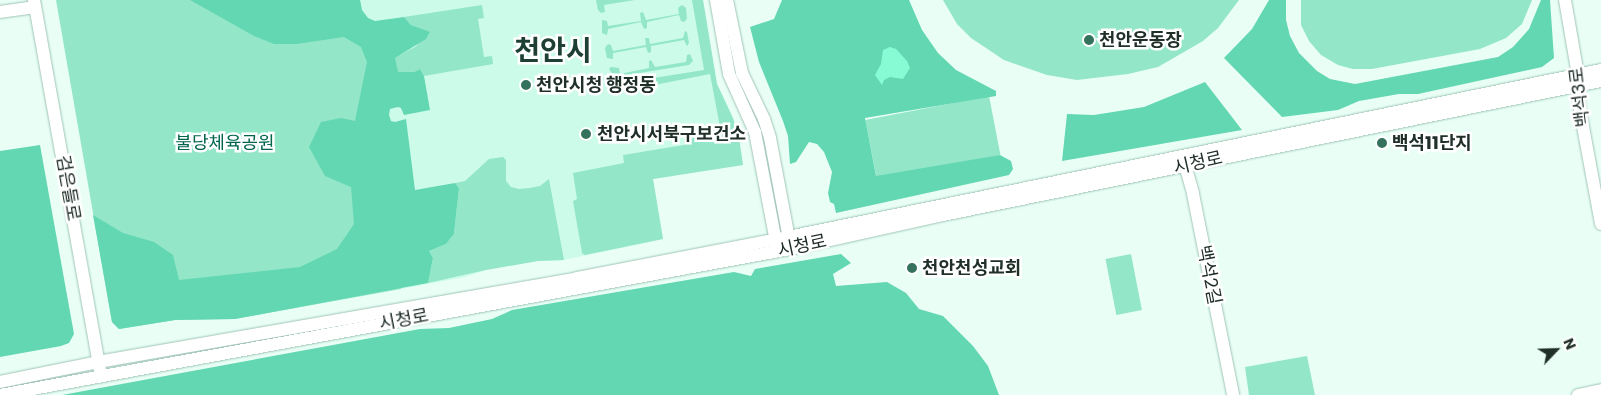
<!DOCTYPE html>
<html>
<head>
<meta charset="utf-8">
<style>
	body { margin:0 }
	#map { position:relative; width:1601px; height:395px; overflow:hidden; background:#e9fff6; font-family:Poppins,"Noto Sans KR",sans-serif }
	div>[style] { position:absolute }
	.built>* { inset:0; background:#ccfbe9 }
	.green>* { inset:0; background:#93e6c8; transform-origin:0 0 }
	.forest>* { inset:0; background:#63d7b2 }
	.water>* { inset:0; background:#87fbd4 }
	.roads { filter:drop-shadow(0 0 1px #a0c4b6) drop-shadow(0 0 1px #a0c4b6) }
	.tertiary>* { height:12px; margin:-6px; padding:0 6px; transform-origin:6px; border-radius:6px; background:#fff }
	.dots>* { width:14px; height:14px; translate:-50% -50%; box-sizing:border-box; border:2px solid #fff; border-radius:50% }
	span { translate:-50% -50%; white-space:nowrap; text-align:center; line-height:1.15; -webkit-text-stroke:5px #fff; paint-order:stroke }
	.poi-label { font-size:18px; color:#212f29; font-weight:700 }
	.left { translate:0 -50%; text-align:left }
	.street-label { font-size:18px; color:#212f29 }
	.park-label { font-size:18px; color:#00654d }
	.town-label { font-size:28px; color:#1e3f34; font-weight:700 }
	.north { position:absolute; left:1531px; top:325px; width:50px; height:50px; -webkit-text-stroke:4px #fff; paint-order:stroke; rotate:66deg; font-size:14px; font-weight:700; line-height:20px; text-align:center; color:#212f29 }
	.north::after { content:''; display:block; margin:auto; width:18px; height:22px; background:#212f29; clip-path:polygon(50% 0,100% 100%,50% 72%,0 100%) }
</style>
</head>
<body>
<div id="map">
	<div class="built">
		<i style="clip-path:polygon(360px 0,703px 0,717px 84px,733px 118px,739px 138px,743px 165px,653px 179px,663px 239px,564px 260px,538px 261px,486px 270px,465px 277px,401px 289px)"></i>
	</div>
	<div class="green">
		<i style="clip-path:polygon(56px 0,360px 0,401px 289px,235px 319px,175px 320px,119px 329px,112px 322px)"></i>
		<i style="clip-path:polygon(596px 0,635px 0,604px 5px,605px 12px,601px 13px,598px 10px)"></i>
		<i style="clip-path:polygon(692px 0,703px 0,717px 84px,733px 118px,739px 138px,743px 165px,653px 179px,663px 239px,585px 255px,582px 253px,573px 201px,577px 199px,573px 173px,624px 163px,623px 155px,684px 145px,684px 134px,720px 127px,710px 74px,629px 90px,618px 83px,609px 69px,611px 67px,619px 68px,620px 74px,649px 68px,649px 61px,651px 60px,655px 67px,686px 62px,687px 55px,690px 54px,693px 61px,689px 65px,621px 76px,622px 83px,704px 70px)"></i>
		<i style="clip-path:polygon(943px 0,1239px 0,1218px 28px,1203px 41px,1158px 67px,1128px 74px,1077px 80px,1047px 75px,1004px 60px,971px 38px,957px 24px)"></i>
		<i style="clip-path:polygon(1301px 0,1532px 0,1522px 24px,1506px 38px,1480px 49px,1372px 69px,1353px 69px,1338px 65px,1321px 55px,1309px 41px,1301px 25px)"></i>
		<i style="clip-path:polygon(482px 5px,484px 18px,478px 19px,484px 57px,492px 56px,493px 64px,424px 76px,420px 69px,414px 72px,397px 72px,394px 58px,415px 47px,430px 33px,411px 25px,404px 17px)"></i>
		<i style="clip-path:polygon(682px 5px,686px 8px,687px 19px,684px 22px,681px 21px,679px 15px,647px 22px,647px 28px,644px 29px,641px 22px,608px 29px,607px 35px,602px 33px,602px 20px,607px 21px,608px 26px,641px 21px,640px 13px,643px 12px,646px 20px,679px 14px,678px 8px)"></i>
		<i style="clip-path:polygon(685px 31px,687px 32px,689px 43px,687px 46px,684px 40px,651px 46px,651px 52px,648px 53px,646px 47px,613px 53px,613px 59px,607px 58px,605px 48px,608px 44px,611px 45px,613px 51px,646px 45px,645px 38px,649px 38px,650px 44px,683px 38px)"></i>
		<i style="left:989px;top:96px;width:60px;height:126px;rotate:79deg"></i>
		<i style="clip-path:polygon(503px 157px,506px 160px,506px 181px,511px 187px,519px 189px,530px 188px,540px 186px,549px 179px,564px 260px,538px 261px,486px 270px,428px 283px,433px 258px,429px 251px,446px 244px,454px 234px,459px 188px,455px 183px,465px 181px,489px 159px)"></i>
		<i style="left:1131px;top:254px;width:57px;height:26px;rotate:79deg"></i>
		<i style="clip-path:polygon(1307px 356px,1315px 395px,1249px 395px,1245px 367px)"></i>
	</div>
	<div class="forest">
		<i style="clip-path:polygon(190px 0,360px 0,362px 10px,368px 18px,375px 21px,404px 17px,411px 25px,430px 32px,426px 39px,395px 58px,398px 72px,414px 72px,420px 69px,424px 76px,430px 110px,404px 115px,401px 108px,398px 107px,390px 109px,389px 115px,391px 121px,395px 122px,406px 119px,415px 190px,455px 183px,459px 188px,454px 234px,446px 244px,429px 251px,433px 258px,428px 283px,235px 319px,175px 320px,119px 329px,112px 322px,93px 215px,123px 233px,154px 242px,173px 255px,179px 280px,300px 267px,337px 249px,354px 224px,351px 187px,325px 176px,309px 147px,321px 122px,341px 118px,355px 121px,367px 62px,361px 47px,344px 37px,296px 44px,274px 44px,254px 36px)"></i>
		<i style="clip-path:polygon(782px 0,909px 0,922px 30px,938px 53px,956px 70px,996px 91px,996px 96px,865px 118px,876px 176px,1000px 155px,1011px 161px,1013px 169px,1009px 175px,836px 213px,834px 204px,830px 202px,828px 193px,832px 172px,824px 152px,817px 144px,809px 142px,796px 162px,790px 164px,788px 136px,783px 121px,759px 62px,750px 27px,774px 19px)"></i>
		<i style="clip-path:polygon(1269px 0,1286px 0,1286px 20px,1290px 36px,1299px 53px,1317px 71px,1330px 79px,1355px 84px,1498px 57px,1513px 47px,1529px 29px,1541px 0,1550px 0,1554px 58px,1542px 67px,1418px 94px,1399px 94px,1359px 101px,1338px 110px,1282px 117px,1224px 58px,1252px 29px)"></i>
		<i style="clip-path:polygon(1205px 82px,1242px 130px,1062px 161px,1067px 114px,1094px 115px,1144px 107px)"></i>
		<i style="clip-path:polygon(40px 145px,74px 334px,69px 343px,61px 346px,0 357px,0 151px)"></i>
		<i style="clip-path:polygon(841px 254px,851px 263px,833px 274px,836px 286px,887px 282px,906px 293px,919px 309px,943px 316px,973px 346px,988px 366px,999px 395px,62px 395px,420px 329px,449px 328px,492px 319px,512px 310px,734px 272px,751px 276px,755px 269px)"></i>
	</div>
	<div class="water">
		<i style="clip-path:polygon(890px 47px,896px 49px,907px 61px,910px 68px,903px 79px,890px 77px,884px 80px,882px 85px,875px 75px,881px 64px,883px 50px)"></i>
	</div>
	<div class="roads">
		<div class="tertiary">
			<i style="left:34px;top:0;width:375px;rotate:79.9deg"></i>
			<i style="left:716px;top:0;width:75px;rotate:80deg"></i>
			<i style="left:729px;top:74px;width:64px;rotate:65.9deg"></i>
			<i style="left:755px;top:132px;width:117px;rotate:79.2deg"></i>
			<i style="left:727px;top:0;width:75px;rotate:78.4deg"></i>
			<i style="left:742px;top:73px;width:51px;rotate:64.4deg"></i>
			<i style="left:764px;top:119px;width:20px;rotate:72deg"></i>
			<i style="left:770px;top:138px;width:108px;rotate:79.3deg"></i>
			<i style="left:1565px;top:0;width:76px;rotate:80.2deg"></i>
			<i style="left:1578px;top:75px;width:30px;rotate:88deg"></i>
			<i style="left:1579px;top:105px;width:121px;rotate:79.5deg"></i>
			<i style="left:0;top:12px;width:35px;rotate:-8deg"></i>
			<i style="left:1183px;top:158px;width:37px;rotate:74deg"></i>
			<i style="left:1193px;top:194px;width:205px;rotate:78.7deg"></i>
			<i style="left:0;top:382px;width:100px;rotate:-11.5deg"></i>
			<i style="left:98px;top:362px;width:486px;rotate:-9.9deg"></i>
			<i style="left:577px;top:278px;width:215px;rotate:-11deg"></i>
			<i style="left:788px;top:237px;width:830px;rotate:-11.61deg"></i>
			<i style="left:0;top:395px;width:798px;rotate:-10.47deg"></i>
			<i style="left:785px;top:250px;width:162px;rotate:-12.5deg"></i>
			<i style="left:943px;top:215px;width:672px;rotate:-11.51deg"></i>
			<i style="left:1578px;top:395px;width:24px;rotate:-12deg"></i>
		</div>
	</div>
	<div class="dots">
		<i style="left:1089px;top:40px;background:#35725e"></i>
		<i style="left:526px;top:85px;background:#35725e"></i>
		<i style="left:586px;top:134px;background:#35725e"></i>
		<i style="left:1382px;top:143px;background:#35725e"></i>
		<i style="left:912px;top:268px;background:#35725e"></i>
	</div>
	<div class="poi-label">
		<span class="left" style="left:1099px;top:40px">천안운동장</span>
		<span class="left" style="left:536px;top:85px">천안시청 행정동</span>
		<span class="left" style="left:597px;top:134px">천안시서북구보건소</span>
		<span class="left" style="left:1392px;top:143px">백석11단지</span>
		<span class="left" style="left:922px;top:268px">천안천성교회</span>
	</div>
	<div class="street-label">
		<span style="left:1580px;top:97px;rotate:-97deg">백석3로</span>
		<span style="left:1198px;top:163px;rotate:-13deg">시청로</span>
		<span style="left:68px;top:188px;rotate:80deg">검은들로</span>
		<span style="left:802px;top:246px;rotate:-12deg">시청로</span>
		<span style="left:1209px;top:275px;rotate:79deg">백석2길</span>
		<span style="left:404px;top:320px;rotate:-11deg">시청로</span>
	</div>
	<div class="park-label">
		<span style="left:225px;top:143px">불당체육공원</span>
	</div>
	<div class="town-label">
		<span style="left:553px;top:51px">천안시</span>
	</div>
	<div class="north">N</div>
</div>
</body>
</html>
